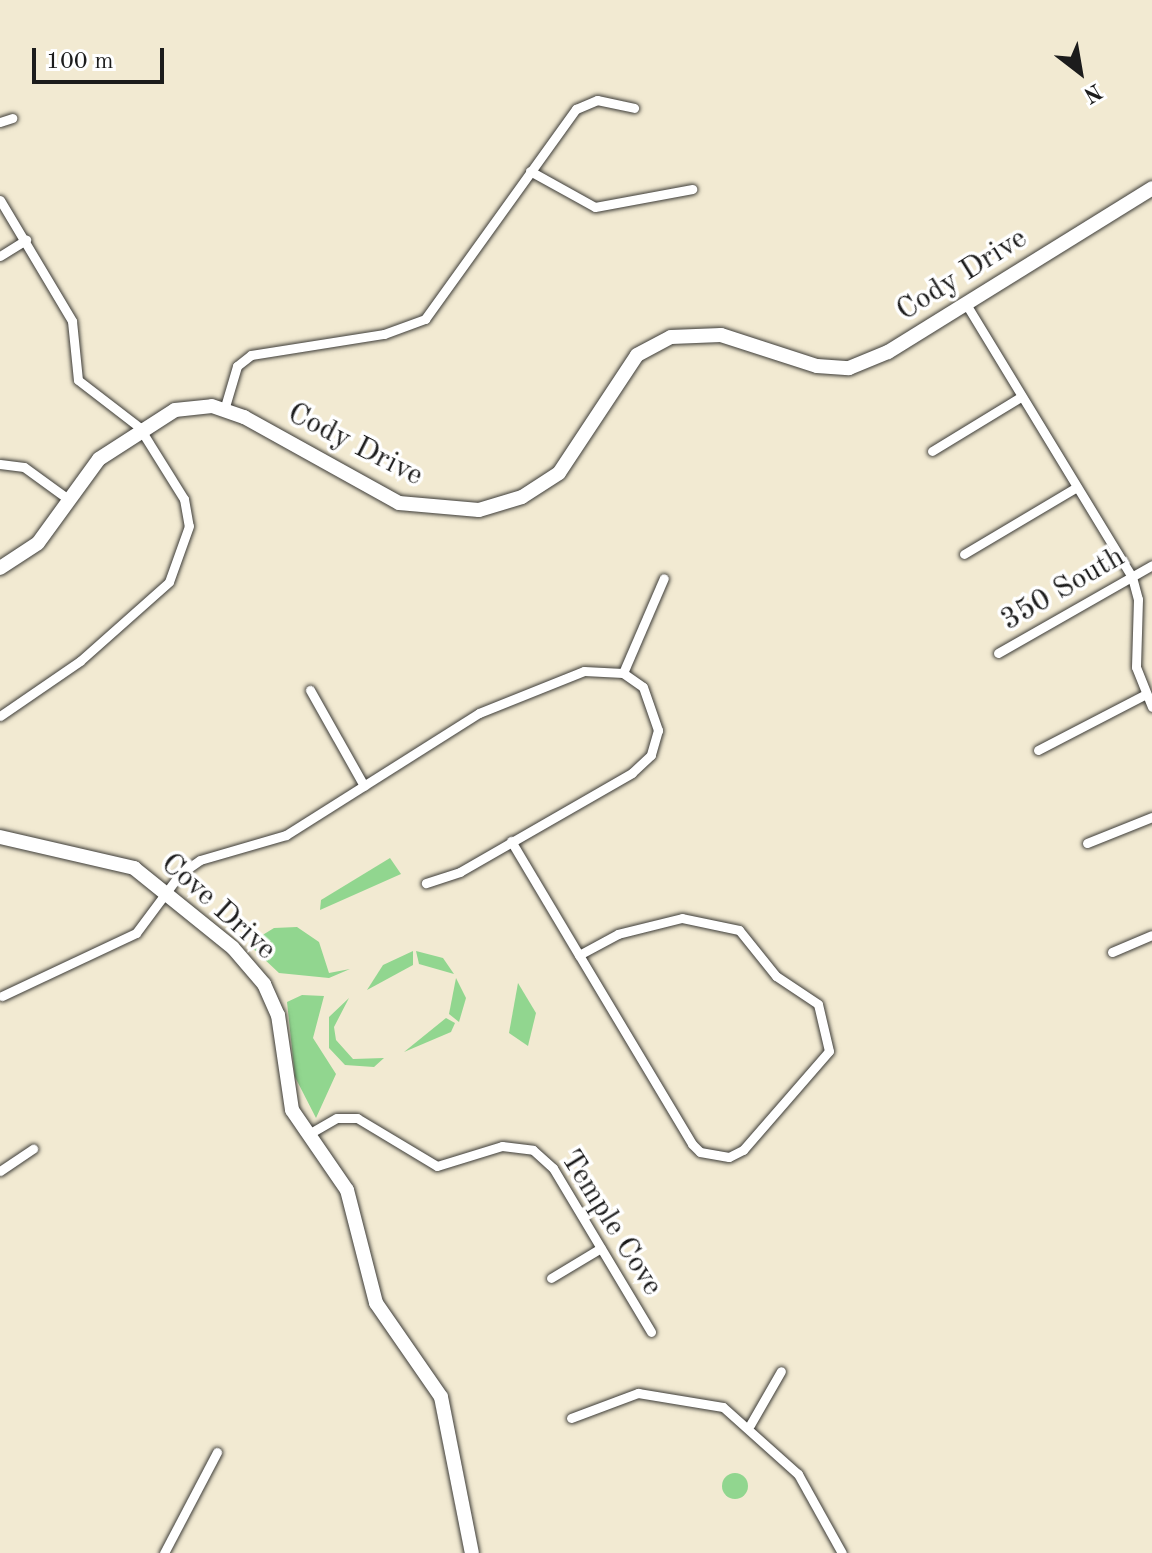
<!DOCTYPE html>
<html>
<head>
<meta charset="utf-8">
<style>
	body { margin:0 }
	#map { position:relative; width:1152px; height:1553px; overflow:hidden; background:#f2ead2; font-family:"Old Standard TT",serif }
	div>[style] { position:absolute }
	.green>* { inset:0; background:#91d68f }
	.round { border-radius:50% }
	.roads { filter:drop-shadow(0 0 2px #3c3b37) drop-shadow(0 0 2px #3c3b37) }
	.street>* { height:9px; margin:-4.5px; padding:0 4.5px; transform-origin:4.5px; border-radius:4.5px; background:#fff }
	.secondary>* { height:14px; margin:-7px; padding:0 7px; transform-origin:7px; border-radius:7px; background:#fff }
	span { translate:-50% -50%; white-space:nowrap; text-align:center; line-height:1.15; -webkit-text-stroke:7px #fff; paint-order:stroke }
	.street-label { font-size:30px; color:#1c1c1c }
	.north { position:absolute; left:1040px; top:32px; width:80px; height:80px; -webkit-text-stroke:6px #fff; paint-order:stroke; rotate:149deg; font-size:22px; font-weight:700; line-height:32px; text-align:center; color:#1c1c1c }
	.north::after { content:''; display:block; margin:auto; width:28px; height:36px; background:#1c1c1c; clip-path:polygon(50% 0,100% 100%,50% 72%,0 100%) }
	.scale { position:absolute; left:32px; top:48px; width:132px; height:36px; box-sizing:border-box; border:4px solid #1c1c1c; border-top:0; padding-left:10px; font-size:24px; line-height:28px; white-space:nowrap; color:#1c1c1c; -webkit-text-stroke:6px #fff; paint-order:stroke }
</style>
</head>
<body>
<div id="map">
	<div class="green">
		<i style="clip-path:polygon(390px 858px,401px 874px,320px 910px,321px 900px)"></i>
		<i style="clip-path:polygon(297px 927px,319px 942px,329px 973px,350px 969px,329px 978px,279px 973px,248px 944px,274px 928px)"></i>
		<i style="clip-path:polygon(413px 951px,413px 965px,367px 990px,383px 965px)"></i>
		<i style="clip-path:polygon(416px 951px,443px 958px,454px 974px,419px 964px)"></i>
		<i style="clip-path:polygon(456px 978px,466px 998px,459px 1022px,449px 1014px)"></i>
		<i style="clip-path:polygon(518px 983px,536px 1013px,528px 1046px,509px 1033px)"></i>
		<i style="clip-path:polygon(302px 995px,324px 996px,313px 1038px,336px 1074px,316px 1118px,295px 1077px,287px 1002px)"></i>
		<i style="clip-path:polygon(349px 998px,334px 1027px,336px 1040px,353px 1059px,384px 1058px,374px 1067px,345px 1065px,329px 1048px,329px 1017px)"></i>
		<i style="clip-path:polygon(446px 1018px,455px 1023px,451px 1032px,404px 1052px)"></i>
		<i class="round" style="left:722px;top:1473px;width:26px;height:26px"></i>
	</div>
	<div class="roads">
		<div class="street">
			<i style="left:0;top:122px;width:13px;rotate:-18deg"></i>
			<i style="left:530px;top:171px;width:74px;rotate:29deg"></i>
			<i style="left:595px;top:207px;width:99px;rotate:-10.5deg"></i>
			<i style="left:0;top:200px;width:141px;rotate:59.2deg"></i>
			<i style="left:72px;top:321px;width:59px;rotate:84.2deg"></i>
			<i style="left:78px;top:380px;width:77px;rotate:37.6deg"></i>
			<i style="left:139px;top:427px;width:85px;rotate:58deg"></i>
			<i style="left:184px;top:499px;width:27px;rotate:80deg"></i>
			<i style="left:189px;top:526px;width:59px;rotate:109.7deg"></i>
			<i style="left:169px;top:582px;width:119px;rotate:138.4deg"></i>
			<i style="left:80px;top:661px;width:97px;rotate:145.5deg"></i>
			<i style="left:0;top:256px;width:31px;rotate:-32deg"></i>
			<i style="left:966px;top:304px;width:320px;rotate:58.7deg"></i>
			<i style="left:1132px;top:577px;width:23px;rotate:75deg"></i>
			<i style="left:1138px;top:599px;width:68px;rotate:91.7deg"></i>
			<i style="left:1136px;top:667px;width:43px;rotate:68.2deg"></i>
			<i style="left:224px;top:410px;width:46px;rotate:-73.5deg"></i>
			<i style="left:237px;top:366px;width:18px;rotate:-38deg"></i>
			<i style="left:251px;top:355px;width:135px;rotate:-9deg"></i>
			<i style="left:384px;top:334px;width:44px;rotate:-20.1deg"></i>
			<i style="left:425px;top:319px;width:259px;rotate:-54.3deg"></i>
			<i style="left:576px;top:109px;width:23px;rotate:-23deg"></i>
			<i style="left:597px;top:100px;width:38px;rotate:12deg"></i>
			<i style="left:932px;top:451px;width:105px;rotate:-31.4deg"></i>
			<i style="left:0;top:464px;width:24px;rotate:7deg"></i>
			<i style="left:24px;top:467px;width:54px;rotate:36deg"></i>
			<i style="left:964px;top:554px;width:131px;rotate:-30.7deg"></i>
			<i style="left:998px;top:653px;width:177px;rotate:-29.7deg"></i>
			<i style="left:623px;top:673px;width:103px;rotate:-66.7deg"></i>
			<i style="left:310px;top:690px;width:110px;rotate:60.6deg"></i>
			<i style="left:1038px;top:750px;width:119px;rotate:-27.4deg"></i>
			<i style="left:511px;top:841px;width:133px;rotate:59.2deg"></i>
			<i style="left:579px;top:955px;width:220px;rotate:59.1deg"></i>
			<i style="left:692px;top:1144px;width:11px;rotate:45deg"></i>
			<i style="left:700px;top:1152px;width:29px;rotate:10deg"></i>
			<i style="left:729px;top:1157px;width:16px;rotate:-27deg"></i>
			<i style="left:743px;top:1150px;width:131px;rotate:-49deg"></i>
			<i style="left:829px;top:1051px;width:48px;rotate:-103.2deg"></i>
			<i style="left:818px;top:1004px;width:50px;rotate:-146.3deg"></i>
			<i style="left:776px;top:976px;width:59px;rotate:-128.8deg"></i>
			<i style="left:739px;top:930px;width:58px;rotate:-168.1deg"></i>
			<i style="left:682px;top:918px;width:66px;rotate:166deg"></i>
			<i style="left:618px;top:934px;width:44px;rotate:151.7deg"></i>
			<i style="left:1087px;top:843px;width:70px;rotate:-21.8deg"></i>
			<i style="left:1112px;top:952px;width:43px;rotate:-23deg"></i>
			<i style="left:2px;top:996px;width:148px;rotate:-25.2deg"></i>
			<i style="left:136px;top:933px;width:74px;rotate:-53.3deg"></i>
			<i style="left:180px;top:874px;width:24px;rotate:-35deg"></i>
			<i style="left:200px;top:860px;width:90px;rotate:-16.2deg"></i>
			<i style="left:286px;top:835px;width:228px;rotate:-32.3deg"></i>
			<i style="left:479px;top:713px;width:113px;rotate:-21.8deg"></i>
			<i style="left:584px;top:671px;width:39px;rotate:3deg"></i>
			<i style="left:623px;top:673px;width:24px;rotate:35deg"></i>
			<i style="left:643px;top:687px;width:46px;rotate:70.8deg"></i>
			<i style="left:658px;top:730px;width:26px;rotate:106deg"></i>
			<i style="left:651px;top:755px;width:26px;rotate:137deg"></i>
			<i style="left:632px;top:773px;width:198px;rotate:150.1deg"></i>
			<i style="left:460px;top:872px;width:36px;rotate:162deg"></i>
			<i style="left:307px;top:1135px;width:34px;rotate:-30deg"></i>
			<i style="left:337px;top:1118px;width:20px"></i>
			<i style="left:357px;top:1118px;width:93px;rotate:31deg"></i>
			<i style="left:437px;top:1166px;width:68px;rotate:-17.1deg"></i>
			<i style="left:502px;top:1146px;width:31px;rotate:7deg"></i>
			<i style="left:533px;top:1150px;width:27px;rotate:42deg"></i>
			<i style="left:553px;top:1168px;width:191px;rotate:59.1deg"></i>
			<i style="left:0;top:1171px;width:40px;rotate:-34deg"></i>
			<i style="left:551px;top:1278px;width:58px;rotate:-31deg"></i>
			<i style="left:571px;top:1418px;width:72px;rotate:-20.5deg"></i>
			<i style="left:638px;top:1393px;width:86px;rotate:9.4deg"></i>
			<i style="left:723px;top:1407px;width:101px;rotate:41.8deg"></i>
			<i style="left:798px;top:1474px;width:90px;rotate:60.9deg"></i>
			<i style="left:750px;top:1425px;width:62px;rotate:-60.1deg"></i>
			<i style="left:164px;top:1553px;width:114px;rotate:-62.3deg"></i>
		</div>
		<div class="secondary">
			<i style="left:0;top:568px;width:45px;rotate:-33.3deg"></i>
			<i style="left:38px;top:543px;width:104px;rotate:-54deg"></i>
			<i style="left:99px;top:459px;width:90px;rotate:-32.8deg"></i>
			<i style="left:175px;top:410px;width:37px;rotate:-6deg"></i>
			<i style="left:212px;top:406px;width:34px;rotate:19deg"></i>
			<i style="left:244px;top:417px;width:177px;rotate:29deg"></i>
			<i style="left:399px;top:503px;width:80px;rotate:5deg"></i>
			<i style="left:479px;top:510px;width:45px;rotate:-16.8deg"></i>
			<i style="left:522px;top:497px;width:44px;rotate:-33deg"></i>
			<i style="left:559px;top:473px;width:141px;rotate:-56.5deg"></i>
			<i style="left:637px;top:355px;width:38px;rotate:-28deg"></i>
			<i style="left:671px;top:337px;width:50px;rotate:-2.3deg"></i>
			<i style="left:721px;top:335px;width:101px;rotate:17.9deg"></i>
			<i style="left:817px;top:366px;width:32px;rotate:4deg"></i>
			<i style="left:849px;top:368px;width:42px;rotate:-22.3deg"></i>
			<i style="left:888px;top:352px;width:311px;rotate:-31.8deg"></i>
			<i style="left:0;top:837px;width:138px;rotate:13deg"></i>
			<i style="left:134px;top:868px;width:127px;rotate:38.9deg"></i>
			<i style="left:233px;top:948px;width:48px;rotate:49.3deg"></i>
			<i style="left:264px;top:984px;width:34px;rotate:66deg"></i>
			<i style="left:278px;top:1015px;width:96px;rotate:81.6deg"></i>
			<i style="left:292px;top:1110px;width:97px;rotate:55.5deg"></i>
			<i style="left:347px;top:1190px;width:117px;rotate:75.6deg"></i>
			<i style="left:376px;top:1303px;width:114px;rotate:55.3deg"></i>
			<i style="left:441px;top:1397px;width:159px;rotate:78.8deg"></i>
		</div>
	</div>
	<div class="street-label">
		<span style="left:962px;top:275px;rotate:-32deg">Cody Drive</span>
		<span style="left:355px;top:445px;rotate:27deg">Cody Drive</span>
		<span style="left:1063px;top:589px;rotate:-30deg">350 South</span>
		<span style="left:218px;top:907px;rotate:42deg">Cove Drive</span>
		<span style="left:611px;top:1223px;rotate:58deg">Temple Cove</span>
	</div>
	<div class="north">N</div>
	<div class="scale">100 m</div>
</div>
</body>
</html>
